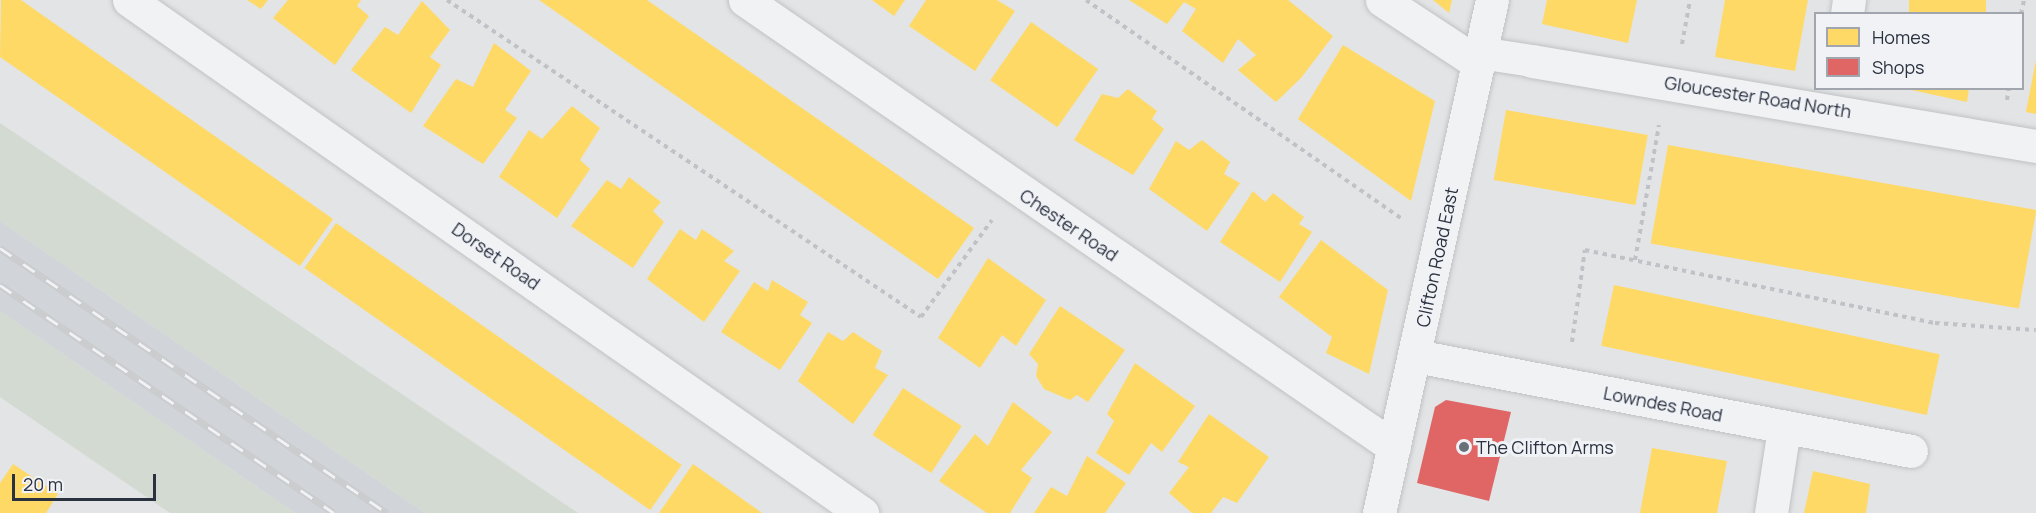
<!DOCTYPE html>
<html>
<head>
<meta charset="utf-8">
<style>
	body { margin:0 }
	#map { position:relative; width:2036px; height:513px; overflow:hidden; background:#e2e4e6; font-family:Manrope,sans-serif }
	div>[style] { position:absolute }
	.built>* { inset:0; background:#d1d4d9 }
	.green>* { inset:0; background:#d3dad2 }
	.homes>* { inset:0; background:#ffd966; transform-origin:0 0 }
	.shops>* { inset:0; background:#e06666 }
	.path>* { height:4px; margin-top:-2px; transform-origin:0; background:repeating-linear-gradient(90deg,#c1c2c7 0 4.5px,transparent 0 9px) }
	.roads { filter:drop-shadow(0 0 2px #c0c2c4) drop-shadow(0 0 2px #c0c2c4) }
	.pedestrian>* { height:32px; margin:-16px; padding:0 16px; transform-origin:16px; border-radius:16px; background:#f1f2f4 }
	.minor>* { height:33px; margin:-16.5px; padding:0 16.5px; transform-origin:16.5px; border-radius:16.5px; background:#f1f2f4 }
	.rail>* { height:7px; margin-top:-3.5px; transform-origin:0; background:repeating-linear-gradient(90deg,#f0f2f6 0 14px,#cbccce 0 28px); box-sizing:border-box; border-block:2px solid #cbccce }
	.dots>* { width:16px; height:16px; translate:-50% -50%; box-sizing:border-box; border:3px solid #f0f2f6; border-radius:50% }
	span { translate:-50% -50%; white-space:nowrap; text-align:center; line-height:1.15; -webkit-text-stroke:6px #f0f2f6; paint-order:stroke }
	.street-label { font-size:18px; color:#2a313f }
	.poi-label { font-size:18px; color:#2a313f }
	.left { translate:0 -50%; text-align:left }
	.legend { position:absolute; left:1814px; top:12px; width:210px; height:78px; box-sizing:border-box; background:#f0f2f6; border:2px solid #a1a5ad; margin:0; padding:8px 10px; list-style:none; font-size:18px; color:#2a313f }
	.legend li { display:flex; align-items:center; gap:12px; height:30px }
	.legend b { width:30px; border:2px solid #a1a5ad }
	.scale { position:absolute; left:12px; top:474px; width:144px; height:27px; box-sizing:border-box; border:3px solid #2a313f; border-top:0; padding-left:8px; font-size:18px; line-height:21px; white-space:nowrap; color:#2a313f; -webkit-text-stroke:4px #f0f2f6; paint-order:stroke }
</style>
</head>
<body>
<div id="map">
	<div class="built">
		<i style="clip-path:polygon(0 221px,425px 513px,295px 513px,0 311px)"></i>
	</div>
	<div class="green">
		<i style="clip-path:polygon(0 123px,578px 513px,425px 513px,0 221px)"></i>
		<i style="clip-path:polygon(0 311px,295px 513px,170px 513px,0 397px)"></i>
	</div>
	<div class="homes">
		<i style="clip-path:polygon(1px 0,21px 0,333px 219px,300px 266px,0 57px)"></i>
		<i style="clip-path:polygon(247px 0,268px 0,261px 9px)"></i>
		<i style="clip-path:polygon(288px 0,361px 0,357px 6px,369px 16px,335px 65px,273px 18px)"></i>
		<i style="clip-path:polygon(539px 0,647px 0,974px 228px,938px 279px)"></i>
		<i style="clip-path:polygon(872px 0,905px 0,894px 16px)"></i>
		<i style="clip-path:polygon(926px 0,997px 0,1015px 11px,975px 71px,909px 26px)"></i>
		<i style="clip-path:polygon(1129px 0,1288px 0,1333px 36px,1301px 78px,1276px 102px,1238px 70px,1256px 55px,1238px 39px,1223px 63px,1182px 31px,1196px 9px,1184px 2px,1167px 24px)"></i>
		<i style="clip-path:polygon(1433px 0,1452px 0,1449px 13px)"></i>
		<i style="clip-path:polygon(1547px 0,1637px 0,1628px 43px,1542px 24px)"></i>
		<i style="clip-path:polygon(1725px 0,1808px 0,1795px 71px,1715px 57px)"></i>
		<i style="left:1909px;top:0;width:77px;height:14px"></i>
		<i style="clip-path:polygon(422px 1px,450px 30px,430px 57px,441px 65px,411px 113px,351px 70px,385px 27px,398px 35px)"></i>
		<i style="left:1031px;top:22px;width:82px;height:71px;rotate:35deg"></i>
		<i style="clip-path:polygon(494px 43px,531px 71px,505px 110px,517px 118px,483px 164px,423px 126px,456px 79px,473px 87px)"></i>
		<i style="clip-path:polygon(1343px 45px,1435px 101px,1411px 201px,1298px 119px)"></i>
		<i style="clip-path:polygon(2036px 60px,2036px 114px,2026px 112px)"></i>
		<i style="clip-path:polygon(1902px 88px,1969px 88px,1967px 102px)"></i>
		<i style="clip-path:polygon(1128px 89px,1157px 111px,1152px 119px,1164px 129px,1133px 175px,1074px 140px,1102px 94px,1118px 98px)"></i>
		<i style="clip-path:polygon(572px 106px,600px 128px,580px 160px,590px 169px,557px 218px,499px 177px,529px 130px,542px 139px)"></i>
		<i style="left:1506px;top:110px;width:144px;height:71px;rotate:10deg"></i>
		<i style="clip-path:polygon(1202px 140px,1230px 162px,1224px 174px,1240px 183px,1207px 231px,1149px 189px,1176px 141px,1189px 150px)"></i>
		<i style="left:1668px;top:145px;width:374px;height:100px;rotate:10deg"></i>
		<i style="clip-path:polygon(629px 177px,661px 202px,653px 211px,664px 222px,633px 268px,571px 226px,607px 180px,621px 189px)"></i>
		<i style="clip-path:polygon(1253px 191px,1265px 202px,1273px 193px,1304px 217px,1299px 224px,1312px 232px,1280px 282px,1220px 242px)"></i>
		<i style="left:336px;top:223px;width:422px;height:55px;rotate:35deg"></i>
		<i style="clip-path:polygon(680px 229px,696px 240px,702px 229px,734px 251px,724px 261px,740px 271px,704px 322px,647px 279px)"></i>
		<i style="clip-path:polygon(1321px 240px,1388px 290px,1369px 374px,1326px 353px,1332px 337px,1279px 297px)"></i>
		<i style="clip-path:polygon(988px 258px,1046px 300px,1016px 346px,1002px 335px,980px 368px,938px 338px)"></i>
		<i style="clip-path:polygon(772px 280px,808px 302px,800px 315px,812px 323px,780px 370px,721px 332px,754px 282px,768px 291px)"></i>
		<i style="left:1614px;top:285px;width:333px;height:62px;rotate:12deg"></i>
		<i style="clip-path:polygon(1060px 306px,1125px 350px,1088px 402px,1077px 395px,1070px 400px,1044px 389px,1036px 376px,1038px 364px,1029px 354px)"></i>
		<i style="clip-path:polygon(828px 332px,843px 341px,853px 332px,882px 351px,875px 368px,888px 375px,853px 424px,798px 381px)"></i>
		<i style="clip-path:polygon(1135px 363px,1195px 406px,1162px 452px,1151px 443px,1129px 475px,1096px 453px,1114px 421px,1107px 414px)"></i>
		<i style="left:903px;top:388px;width:70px;height:56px;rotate:33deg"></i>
		<i style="clip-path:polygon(1013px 402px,1052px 432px,1021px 470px,1032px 478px,1010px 513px,987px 513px,939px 481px,975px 434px,988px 446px)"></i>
		<i style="clip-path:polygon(1209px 414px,1269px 457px,1237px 503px,1223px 497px,1211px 513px,1192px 513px,1169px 493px,1189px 467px,1178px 462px)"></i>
		<i style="clip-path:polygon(1652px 448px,1727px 461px,1717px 513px,1640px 513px)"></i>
		<i style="clip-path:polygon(1087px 456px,1126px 483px,1105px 513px,1034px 513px,1051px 487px,1067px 496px)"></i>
		<i style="clip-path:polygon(13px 464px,58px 494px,46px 513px,0 513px,0 483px)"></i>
		<i style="clip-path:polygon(693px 464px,720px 483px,762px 513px,659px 513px)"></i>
		<i style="clip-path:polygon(1813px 471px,1870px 484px,1866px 513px,1804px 513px)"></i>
	</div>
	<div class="shops">
		<i style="clip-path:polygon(1446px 400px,1511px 412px,1489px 501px,1417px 483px,1435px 407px)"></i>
	</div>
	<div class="path">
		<i style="left:447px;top:0;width:570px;rotate:33.77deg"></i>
		<i style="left:921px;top:317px;width:120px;rotate:-53.8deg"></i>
		<i style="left:1086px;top:0;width:384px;rotate:34.7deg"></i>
		<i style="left:2021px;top:14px;width:14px;rotate:-78deg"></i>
		<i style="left:1682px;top:44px;width:45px;rotate:-79.7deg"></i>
		<i style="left:2007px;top:100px;width:12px;rotate:-81deg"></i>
		<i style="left:1635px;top:260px;width:137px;rotate:-79.9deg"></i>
		<i style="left:1572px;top:342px;width:93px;rotate:-82deg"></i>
		<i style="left:1585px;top:250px;width:358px;rotate:11.8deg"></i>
		<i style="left:1935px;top:323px;width:101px;rotate:4deg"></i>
	</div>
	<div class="roads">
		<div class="pedestrian">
			<i style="left:1480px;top:53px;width:53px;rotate:8.7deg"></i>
		</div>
		<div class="minor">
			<i style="left:129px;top:0;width:895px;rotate:34.99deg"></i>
			<i style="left:745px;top:0;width:788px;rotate:34.56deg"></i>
			<i style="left:1382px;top:0;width:115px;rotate:33.3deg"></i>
			<i style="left:1847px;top:14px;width:14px;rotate:-82deg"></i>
			<i style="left:1532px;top:61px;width:511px;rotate:9.57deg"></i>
			<i style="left:1416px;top:356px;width:504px;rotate:10.86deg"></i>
			<i style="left:1379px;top:513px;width:525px;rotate:-77.58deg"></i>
			<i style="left:1771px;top:513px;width:86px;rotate:-81.3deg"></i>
		</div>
	</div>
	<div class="rail">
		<i style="left:0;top:248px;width:469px;rotate:34.4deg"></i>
		<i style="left:0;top:285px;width:404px;rotate:34.3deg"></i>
	</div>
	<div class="dots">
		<i style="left:1464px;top:447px;background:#6a7079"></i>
	</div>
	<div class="street-label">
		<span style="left:1758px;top:97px;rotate:9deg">Gloucester Road North</span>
		<span style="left:1069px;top:225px;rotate:34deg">Chester Road</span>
		<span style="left:496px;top:256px;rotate:35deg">Dorset Road</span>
		<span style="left:1437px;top:257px;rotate:-78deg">Clifton Road East</span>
		<span style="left:1663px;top:404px;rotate:11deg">Lowndes Road</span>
	</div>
	<div class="poi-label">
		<span class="left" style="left:1476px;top:447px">The Clifton Arms</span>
	</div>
	<ul class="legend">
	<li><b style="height:16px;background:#ffd966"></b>Homes</li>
	<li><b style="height:16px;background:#e06666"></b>Shops</li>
	</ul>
	<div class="scale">20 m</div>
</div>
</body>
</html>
